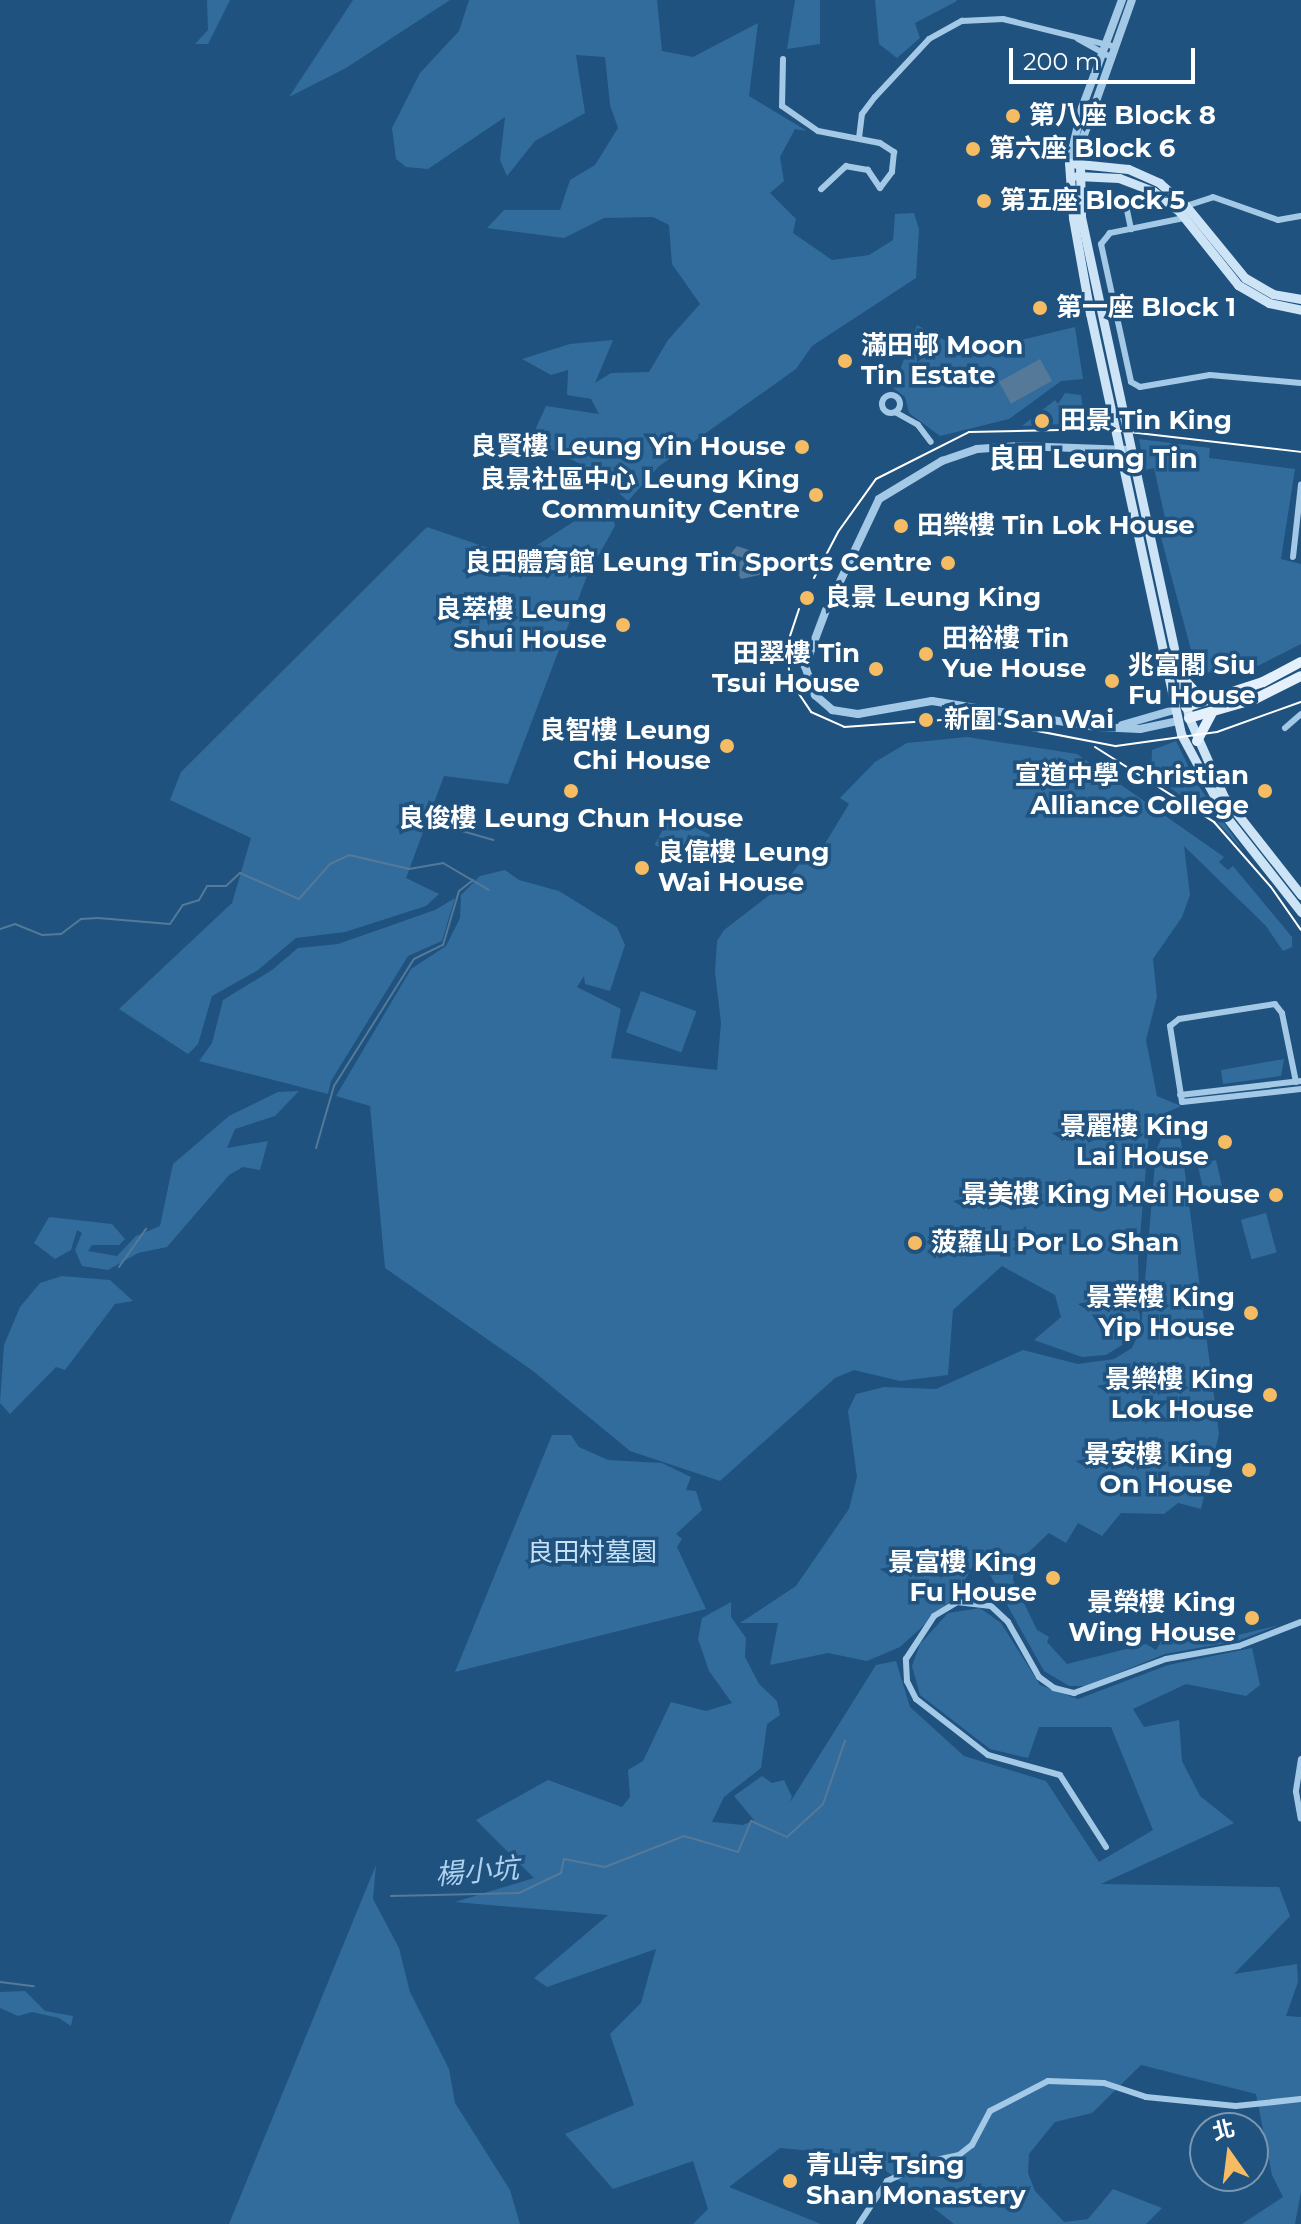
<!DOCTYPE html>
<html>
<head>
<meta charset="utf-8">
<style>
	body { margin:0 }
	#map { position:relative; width:1301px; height:2224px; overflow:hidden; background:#1f527e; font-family:Montserrat,"Noto Sans TC",sans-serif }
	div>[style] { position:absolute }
	.green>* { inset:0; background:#326c9c; transform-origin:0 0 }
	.water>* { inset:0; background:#547999; transform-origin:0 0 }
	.stream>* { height:2px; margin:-1px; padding:0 1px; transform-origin:1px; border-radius:1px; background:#547999 }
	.tertiary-tunnel>* { height:8px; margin-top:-4px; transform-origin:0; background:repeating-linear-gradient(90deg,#416c91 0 8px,transparent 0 12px) }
	.minor>* { height:6px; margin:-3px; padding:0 3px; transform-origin:3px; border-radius:3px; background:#a3c9e7 }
	.minor>.ring { margin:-3px; padding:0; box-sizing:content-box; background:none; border:6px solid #a3c9e7; border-radius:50% }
	.tertiary>* { height:8px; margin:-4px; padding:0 4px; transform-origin:4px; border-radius:4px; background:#a3c9e7 }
	.secondary>* { height:9px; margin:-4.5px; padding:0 4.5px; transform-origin:4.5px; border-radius:4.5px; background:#cde3f6 }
	.primary>* { height:10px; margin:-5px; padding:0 5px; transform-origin:5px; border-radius:5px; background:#e4f1fd }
	.tram>* { height:2px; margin:-1px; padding:0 1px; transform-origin:1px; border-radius:1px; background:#fff }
	.dots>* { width:22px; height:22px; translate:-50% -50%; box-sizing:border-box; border:4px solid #1f527e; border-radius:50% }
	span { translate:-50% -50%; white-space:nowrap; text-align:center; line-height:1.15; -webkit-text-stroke:7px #1f527e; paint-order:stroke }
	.poi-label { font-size:26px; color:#fff; font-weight:700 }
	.left { translate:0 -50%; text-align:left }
	.right { translate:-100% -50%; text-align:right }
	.park-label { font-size:26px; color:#c6e1f6 }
	.neighbourhood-label { font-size:28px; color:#fff; font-weight:700 }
	.water-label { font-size:28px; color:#aed2ef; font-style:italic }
	.north { position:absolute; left:1189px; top:2112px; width:80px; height:80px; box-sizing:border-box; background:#1f527e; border:2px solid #7997b2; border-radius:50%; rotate:346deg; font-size:22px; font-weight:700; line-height:32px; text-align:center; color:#fff }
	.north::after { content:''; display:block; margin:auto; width:28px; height:36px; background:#f5bc63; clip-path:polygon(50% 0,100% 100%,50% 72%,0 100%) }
	.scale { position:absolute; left:1009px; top:48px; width:186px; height:36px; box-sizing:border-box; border:4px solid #fff; border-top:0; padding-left:10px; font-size:24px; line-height:28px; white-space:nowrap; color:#fff; -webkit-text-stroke:6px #1f527e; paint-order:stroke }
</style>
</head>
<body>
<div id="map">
	<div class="green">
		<i style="clip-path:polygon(207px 0,230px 0,208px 44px,195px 44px,208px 30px)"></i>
		<i style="clip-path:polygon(353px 0,450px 0,346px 68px,289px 97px)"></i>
		<i style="clip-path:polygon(469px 0,657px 0,662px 51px,693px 57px,758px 23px,749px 96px,807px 131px,795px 129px,780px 157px,784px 181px,770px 193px,796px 219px,793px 233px,832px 260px,869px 255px,893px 240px,895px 214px,914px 213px,919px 229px,916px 278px,812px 346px,796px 369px,658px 467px,628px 501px,590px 469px,531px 439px,546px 406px,599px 414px,591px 399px,567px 395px,568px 370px,551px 375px,522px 359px,570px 344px,613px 340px,595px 383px,611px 373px,649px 372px,668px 340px,700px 304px,672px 264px,669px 225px,653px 217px,604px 218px,564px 238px,487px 228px,504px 210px,560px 210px,570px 180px,595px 165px,618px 128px,610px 105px,605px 57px,576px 55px,585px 113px,535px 141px,507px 176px,500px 160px,505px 117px,428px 169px,406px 167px,396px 159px,392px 128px,420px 73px,459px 31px)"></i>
		<i style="clip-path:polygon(795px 0,820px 0,820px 44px,787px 49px)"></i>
		<i style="clip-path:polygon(875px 0,956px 0,957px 1px,915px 23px,920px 38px,897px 58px,879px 44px)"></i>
		<i style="clip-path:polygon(917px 325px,968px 353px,1075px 327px,1083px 379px,1061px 381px,1009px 419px,940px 436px,909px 413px,905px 397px,893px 388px)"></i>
		<i style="clip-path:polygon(1065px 393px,1081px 395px,1085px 423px,1022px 426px,1055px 400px,1058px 404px)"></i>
		<i style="clip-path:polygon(1139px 439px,1210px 448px,1209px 458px,1295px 469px,1281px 559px,1301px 564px,1301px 644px,1242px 674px,1212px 674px,1195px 665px,1160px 534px,1168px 532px,1154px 468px,1145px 470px)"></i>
		<i style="clip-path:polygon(609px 499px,615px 526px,587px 576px,508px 784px,444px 776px,406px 878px,439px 894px,426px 906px,345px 932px,296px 938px,258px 970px,212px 996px,198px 1044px,188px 1054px,119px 1009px,232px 903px,251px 838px,170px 800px,181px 772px,427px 527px,517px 558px)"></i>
		<i style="clip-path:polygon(967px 737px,1077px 754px,1224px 857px,1219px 862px,1228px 870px,1233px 866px,1292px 937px,1292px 947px,1283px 951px,1266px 926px,1184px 846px,1190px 895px,1182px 917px,1153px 959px,1157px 997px,1146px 1040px,1157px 1096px,1181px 1106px,1163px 1114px,1149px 1132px,1138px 1260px,1140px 1319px,1135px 1337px,1106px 1355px,1082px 1357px,1034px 1340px,1061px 1317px,1055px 1295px,1002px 1266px,953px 1310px,948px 1375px,900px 1381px,854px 1370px,835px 1378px,720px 1481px,630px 1451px,533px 1371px,385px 1268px,370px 1106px,336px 1096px,411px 969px,446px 946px,460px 918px,461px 895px,480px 876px,505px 870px,519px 880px,559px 891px,617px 927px,625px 945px,610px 991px,585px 984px,584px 976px,577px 987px,621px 1009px,611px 1058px,717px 1070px,721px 1023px,715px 972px,717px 941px,724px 930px,785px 883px,802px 860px,812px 865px,849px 804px,840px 798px,875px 762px,907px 743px)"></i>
		<i style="clip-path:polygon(1176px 741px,1196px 782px,1243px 850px,1214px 819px,1151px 774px,1152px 750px)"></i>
		<i style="left:671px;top:814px;width:45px;height:35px;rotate:28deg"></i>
		<i style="clip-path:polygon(455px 898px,442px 941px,408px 956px,331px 1081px,328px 1094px,199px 1061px,212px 1043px,223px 1000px,272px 970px,298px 948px,338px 944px,435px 910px)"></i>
		<i style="left:641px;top:991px;width:59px;height:44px;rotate:20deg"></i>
		<i style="clip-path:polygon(1284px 1059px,1281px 1076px,1223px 1084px,1221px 1070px)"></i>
		<i style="clip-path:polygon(299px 1091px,275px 1116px,235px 1129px,227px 1148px,268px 1141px,260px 1170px,243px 1167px,229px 1175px,167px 1247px,138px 1253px,108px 1270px,82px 1266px,75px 1250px,82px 1233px,77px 1230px,71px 1250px,55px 1259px,34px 1243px,49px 1217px,112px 1224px,125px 1239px,119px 1245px,92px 1245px,88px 1251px,117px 1256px,136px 1236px,160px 1226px,173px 1164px,229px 1116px,278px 1092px)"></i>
		<i style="clip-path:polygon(1178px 1119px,1219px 1434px,1201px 1509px,1178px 1503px,1164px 1514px,1121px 1513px,1102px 1536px,1078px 1523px,1066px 1543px,1049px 1533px,1014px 1566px,1013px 1580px,1037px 1630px,1049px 1637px,1047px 1642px,1067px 1664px,1146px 1644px,1156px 1650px,1161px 1641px,1179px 1636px,1230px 1637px,1279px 1625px,1237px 1641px,1165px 1654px,1086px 1686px,1069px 1686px,1044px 1671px,979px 1555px,956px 1596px,900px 1647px,867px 1661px,828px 1653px,770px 1665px,778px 1623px,740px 1623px,796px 1586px,849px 1509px,857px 1477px,848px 1411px,856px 1394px,884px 1387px,936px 1389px,1023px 1350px,1078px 1364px,1114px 1359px,1132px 1348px,1141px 1328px,1156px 1151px,1165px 1129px)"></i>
		<i style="left:1216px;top:1160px;width:40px;height:19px;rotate:77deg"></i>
		<i style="left:1266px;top:1213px;width:41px;height:26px;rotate:75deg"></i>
		<i style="clip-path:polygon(62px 1276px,110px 1280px,133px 1301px,115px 1304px,65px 1370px,56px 1367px,10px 1414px,0 1403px,4px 1345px,20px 1307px,40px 1283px)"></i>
		<i style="clip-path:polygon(552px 1435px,571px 1435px,579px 1447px,608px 1460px,662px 1463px,691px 1477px,686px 1490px,696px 1491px,702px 1510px,676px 1534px,682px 1539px,677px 1547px,706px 1609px,455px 1672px)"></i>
		<i style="clip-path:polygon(731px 1602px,731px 1617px,746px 1638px,745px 1657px,759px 1684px,777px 1701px,780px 1715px,767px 1724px,761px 1768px,724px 1797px,712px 1822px,743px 1825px,754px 1820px,734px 1796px,762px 1776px,772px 1783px,784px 1780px,792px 1797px,789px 1804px,876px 1665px,896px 1661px,910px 1707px,964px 1756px,1046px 1781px,1099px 1862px,1153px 1830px,1111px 1727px,1039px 1727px,1028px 1758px,990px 1749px,920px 1695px,912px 1666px,920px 1644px,948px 1613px,980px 1608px,1001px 1623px,1040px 1685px,1078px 1699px,1168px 1665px,1252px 1648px,1260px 1685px,1246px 1696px,1186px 1684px,1133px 1709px,1144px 1727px,1179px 1720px,1182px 1761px,1200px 1796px,1234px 1823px,1101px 1884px,1279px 1887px,1290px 1916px,1234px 1974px,1297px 1964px,1298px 1982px,1286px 2016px,1301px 2017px,1301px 2192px,1295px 2224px,1242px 2224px,1283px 2197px,1272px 2175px,1256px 2094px,1141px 2065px,1092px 2113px,1055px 2122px,1029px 2154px,1028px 2173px,1035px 2191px,1064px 2222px,1088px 2219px,1113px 2189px,1162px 2208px,1146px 2224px,954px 2224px,867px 2156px,780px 2148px,729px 2187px,821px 2224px,693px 2224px,708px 2209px,693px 2161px,613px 2189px,565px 2134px,634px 2105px,610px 2034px,641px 2003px,656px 1949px,547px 1987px,534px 1978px,608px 1915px,455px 1902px,534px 1878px,476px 1820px,548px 1780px,622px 1807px,630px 1797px,628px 1770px,643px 1761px,671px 1702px,706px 1711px,732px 1703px,709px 1671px,698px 1639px,702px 1618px)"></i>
		<i style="clip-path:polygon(376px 1865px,373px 1899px,399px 1948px,410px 1992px,449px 2069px,455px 2103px,510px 2190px,520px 2224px,229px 2224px)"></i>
		<i style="clip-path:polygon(25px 1991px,45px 2011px,73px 2016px,71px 2026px,59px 2018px,32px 2012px,18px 2016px,0 2008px,0 1992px)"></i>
	</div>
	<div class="water">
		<i style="left:1040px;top:359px;width:25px;height:47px;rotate:61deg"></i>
		<i style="clip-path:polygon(737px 546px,761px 554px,755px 565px,764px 574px,741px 579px,734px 567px,744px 558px,738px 556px,732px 564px,728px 557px)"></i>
	</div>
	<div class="stream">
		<i style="left:455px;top:829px;width:40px;rotate:16deg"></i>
		<i style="left:0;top:929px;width:16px;rotate:-18deg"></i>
		<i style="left:15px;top:924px;width:29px;rotate:22deg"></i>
		<i style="left:42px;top:935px;width:19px;rotate:-3deg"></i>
		<i style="left:61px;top:934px;width:25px;rotate:-37deg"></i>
		<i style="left:81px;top:919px;width:17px;rotate:-3deg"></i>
		<i style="left:98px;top:918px;width:72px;rotate:4.8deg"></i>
		<i style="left:170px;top:924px;width:23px;rotate:-56deg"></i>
		<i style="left:183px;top:905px;width:17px;rotate:-17deg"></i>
		<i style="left:199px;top:900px;width:16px;rotate:-60deg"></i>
		<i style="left:207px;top:886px;width:19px"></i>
		<i style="left:226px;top:886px;width:19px;rotate:-43deg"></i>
		<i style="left:240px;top:873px;width:64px;rotate:23.8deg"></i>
		<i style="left:299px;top:899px;width:47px;rotate:-48.5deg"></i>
		<i style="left:330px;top:864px;width:21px;rotate:-25deg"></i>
		<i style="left:349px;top:855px;width:62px;rotate:13.1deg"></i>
		<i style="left:409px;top:869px;width:35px;rotate:-10deg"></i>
		<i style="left:443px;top:863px;width:53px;rotate:30.4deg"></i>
		<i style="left:316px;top:1148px;width:65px;rotate:-73.8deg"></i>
		<i style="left:334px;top:1086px;width:150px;rotate:-57.8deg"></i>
		<i style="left:414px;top:959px;width:32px;rotate:-26deg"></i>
		<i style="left:443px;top:945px;width:56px;rotate:-73.5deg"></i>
		<i style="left:459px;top:891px;width:18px;rotate:-38deg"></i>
		<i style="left:119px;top:1267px;width:47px;rotate:-54.6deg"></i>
		<i style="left:391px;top:1896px;width:128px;rotate:-1.3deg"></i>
		<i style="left:519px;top:1893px;width:47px;rotate:-25.5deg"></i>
		<i style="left:561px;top:1873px;width:14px;rotate:-78deg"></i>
		<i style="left:564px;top:1859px;width:42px;rotate:11deg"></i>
		<i style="left:605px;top:1867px;width:85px;rotate:-21.4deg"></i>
		<i style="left:684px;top:1836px;width:56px;rotate:16.5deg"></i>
		<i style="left:738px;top:1852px;width:34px;rotate:-67deg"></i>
		<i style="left:751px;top:1821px;width:39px;rotate:24deg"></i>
		<i style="left:787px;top:1837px;width:49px;rotate:-42.5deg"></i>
		<i style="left:823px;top:1804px;width:67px;rotate:-70.8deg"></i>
		<i style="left:0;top:1982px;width:34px;rotate:7deg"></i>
	</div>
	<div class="tertiary-tunnel">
		<i style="left:826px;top:610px;width:25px;rotate:-63deg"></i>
	</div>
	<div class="minor">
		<i style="left:1078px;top:39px;width:39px;rotate:29deg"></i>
		<i style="left:783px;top:59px;width:47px;rotate:91.2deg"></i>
		<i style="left:782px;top:106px;width:44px;rotate:34.8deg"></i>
		<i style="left:818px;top:131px;width:63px;rotate:11deg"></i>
		<i style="left:880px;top:143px;width:17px;rotate:33deg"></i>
		<i style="left:894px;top:152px;width:20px;rotate:96deg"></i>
		<i style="left:892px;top:172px;width:20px;rotate:127deg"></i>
		<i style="left:880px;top:188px;width:22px;rotate:-124deg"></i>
		<i style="left:868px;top:170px;width:22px;rotate:-170deg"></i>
		<i style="left:846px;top:166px;width:34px;rotate:137deg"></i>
		<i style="left:859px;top:138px;width:24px;rotate:-83deg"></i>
		<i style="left:862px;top:114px;width:21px;rotate:-53deg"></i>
		<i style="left:875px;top:97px;width:79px;rotate:-47deg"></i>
		<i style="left:929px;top:39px;width:38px;rotate:-29deg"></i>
		<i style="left:962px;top:21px;width:41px;rotate:-2.8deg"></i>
		<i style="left:1003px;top:19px;width:116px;rotate:13.9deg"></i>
		<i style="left:1124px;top:196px;width:34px;rotate:78deg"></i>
		<i style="left:1186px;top:206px;width:28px;rotate:-18deg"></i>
		<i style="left:1213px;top:197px;width:69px;rotate:19.5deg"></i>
		<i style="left:1278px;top:220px;width:23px;rotate:-10deg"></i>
		<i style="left:1184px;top:218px;width:76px;rotate:168.5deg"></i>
		<i style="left:1110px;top:233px;width:14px;rotate:129deg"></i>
		<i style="left:1101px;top:244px;width:141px;rotate:77.7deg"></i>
		<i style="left:1131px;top:382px;width:10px;rotate:29deg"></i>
		<i style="left:1140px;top:387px;width:71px;rotate:-9.7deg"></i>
		<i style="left:1210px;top:375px;width:91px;rotate:5deg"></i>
		<i class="ring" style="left:882px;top:395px;width:12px;height:12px"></i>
		<i style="left:895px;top:412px;width:26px;rotate:29deg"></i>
		<i style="left:918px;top:425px;width:21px;rotate:53deg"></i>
		<i style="left:1293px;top:557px;width:73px;rotate:-83.7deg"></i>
		<i style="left:1285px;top:728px;width:21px;rotate:-41deg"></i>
		<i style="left:1296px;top:1082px;width:70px;rotate:-101.5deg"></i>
		<i style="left:1282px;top:1013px;width:11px;rotate:-128deg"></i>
		<i style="left:1275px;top:1004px;width:97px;rotate:171.1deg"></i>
		<i style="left:1179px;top:1019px;width:11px;rotate:142deg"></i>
		<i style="left:1170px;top:1026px;width:77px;rotate:81deg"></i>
		<i style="left:1182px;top:1102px;width:120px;rotate:-6.2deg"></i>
		<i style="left:1180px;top:1095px;width:122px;rotate:-6.6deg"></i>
		<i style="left:1301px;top:1759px;width:33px;rotate:99deg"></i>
		<i style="left:1296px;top:1792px;width:27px;rotate:80deg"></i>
		<i style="left:1106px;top:1847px;width:85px;rotate:-122.6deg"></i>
		<i style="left:1060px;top:1775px;width:75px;rotate:-164.5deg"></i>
		<i style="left:988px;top:1755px;width:91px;rotate:-142.1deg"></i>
		<i style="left:916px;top:1699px;width:20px;rotate:-117deg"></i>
		<i style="left:907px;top:1681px;width:22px;rotate:-93deg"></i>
		<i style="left:906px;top:1659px;width:51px;rotate:-56.9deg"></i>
		<i style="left:934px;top:1616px;width:27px;rotate:-31deg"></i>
		<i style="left:957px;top:1602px;width:34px;rotate:7deg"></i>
		<i style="left:991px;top:1606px;width:23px;rotate:43deg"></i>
		<i style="left:1008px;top:1622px;width:63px;rotate:60.6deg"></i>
		<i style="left:1039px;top:1677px;width:19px;rotate:36deg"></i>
		<i style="left:1054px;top:1688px;width:21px;rotate:14deg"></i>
		<i style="left:1074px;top:1693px;width:98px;rotate:-20.3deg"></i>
		<i style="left:1166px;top:1659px;width:74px;rotate:-10.1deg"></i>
		<i style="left:1239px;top:1646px;width:66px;rotate:-21.2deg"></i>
		<i style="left:859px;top:2224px;width:51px;rotate:-56.9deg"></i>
		<i style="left:887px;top:2181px;width:48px;rotate:-24.4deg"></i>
		<i style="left:931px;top:2161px;width:29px;rotate:-12deg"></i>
		<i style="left:959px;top:2155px;width:16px;rotate:-38deg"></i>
		<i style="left:972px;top:2145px;width:38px;rotate:-62deg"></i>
		<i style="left:990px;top:2111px;width:65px;rotate:-27.3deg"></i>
		<i style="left:1048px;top:2081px;width:56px;rotate:2deg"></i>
		<i style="left:1104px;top:2083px;width:44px;rotate:18.4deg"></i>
		<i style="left:1146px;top:2097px;width:90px;rotate:5.7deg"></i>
		<i style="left:1236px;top:2106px;width:65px;rotate:-6.1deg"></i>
	</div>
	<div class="tertiary">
		<i style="left:1069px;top:163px;width:57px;rotate:-76.7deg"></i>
		<i style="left:1082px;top:108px;width:115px;rotate:-69.7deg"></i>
		<i style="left:1080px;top:164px;width:26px;rotate:-83deg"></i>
		<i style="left:1083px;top:138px;width:146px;rotate:-70.5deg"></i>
		<i style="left:837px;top:588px;width:98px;rotate:-64.7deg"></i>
		<i style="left:879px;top:499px;width:74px;rotate:-31.1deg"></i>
		<i style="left:942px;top:461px;width:37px;rotate:-19deg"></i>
		<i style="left:977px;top:449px;width:43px;rotate:-4deg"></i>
		<i style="left:1020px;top:446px;width:110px;rotate:2.1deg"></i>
		<i style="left:826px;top:610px;width:60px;rotate:110.6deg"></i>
		<i style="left:805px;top:666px;width:31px;rotate:71deg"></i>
		<i style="left:815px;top:695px;width:23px;rotate:41deg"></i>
		<i style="left:832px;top:710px;width:26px;rotate:9deg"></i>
		<i style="left:858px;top:714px;width:75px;rotate:-10deg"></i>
		<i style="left:932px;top:701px;width:166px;rotate:9deg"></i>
		<i style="left:1096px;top:727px;width:44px;rotate:2.6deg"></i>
		<i style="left:1140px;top:729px;width:38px;rotate:-12deg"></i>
		<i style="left:1122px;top:725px;width:54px;rotate:-16.1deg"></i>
	</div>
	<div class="secondary">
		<i style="left:1080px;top:164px;width:53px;rotate:88.9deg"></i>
		<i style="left:1081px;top:217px;width:513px;rotate:77.83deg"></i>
		<i style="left:1189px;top:718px;width:86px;rotate:66.1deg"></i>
		<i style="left:1224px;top:797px;width:125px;rotate:51.8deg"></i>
		<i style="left:1077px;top:176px;width:42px;rotate:2.7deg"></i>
		<i style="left:1119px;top:178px;width:36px;rotate:21deg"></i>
		<i style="left:1153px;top:191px;width:33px;rotate:38deg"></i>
		<i style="left:1179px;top:211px;width:95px;rotate:51.4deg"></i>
		<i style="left:1238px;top:285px;width:36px;rotate:30deg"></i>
		<i style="left:1269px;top:303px;width:33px;rotate:12deg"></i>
		<i style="left:1301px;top:299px;width:28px;rotate:-170deg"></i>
		<i style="left:1273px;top:294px;width:32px;rotate:-150deg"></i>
		<i style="left:1245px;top:278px;width:93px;rotate:-129.3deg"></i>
		<i style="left:1186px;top:206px;width:35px;rotate:-139deg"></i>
		<i style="left:1160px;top:183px;width:35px;rotate:-156deg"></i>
		<i style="left:1128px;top:169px;width:59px;rotate:-174.2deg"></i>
		<i style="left:1069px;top:163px;width:55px;rotate:85.8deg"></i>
		<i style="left:1073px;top:218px;width:97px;rotate:79.9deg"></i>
		<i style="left:1090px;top:313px;width:431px;rotate:77.8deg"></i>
		<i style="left:1181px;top:734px;width:91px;rotate:61.7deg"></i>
		<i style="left:1224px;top:814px;width:125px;rotate:51.8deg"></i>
	</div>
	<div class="primary">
		<i style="left:1178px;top:673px;width:25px;rotate:48deg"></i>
		<i style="left:1195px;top:692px;width:17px;rotate:17deg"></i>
		<i style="left:1186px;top:707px;width:81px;rotate:-18deg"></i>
		<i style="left:1263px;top:682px;width:43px;rotate:-27.8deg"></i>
		<i style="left:1189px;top:718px;width:69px;rotate:-16.1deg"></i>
		<i style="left:1255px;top:699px;width:51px;rotate:-26.6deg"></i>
		<i style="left:1197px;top:741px;width:32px;rotate:-62deg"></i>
	</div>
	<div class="tram">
		<i style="left:814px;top:578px;width:52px;rotate:-62.4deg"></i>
		<i style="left:838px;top:532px;width:65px;rotate:-54.4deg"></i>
		<i style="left:876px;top:479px;width:104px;rotate:-26.8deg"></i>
		<i style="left:969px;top:432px;width:134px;rotate:-1.3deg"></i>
		<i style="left:1103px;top:429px;width:199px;rotate:6.6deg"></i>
		<i style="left:799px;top:609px;width:41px;rotate:108.4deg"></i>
		<i style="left:786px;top:648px;width:34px;rotate:82deg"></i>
		<i style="left:791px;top:682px;width:36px;rotate:56deg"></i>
		<i style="left:811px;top:712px;width:36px;rotate:24deg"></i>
		<i style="left:844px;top:727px;width:126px;rotate:-4.1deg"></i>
		<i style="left:970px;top:718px;width:149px;rotate:10.9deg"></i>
		<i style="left:1116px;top:746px;width:102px;rotate:-7.9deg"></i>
		<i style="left:1217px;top:732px;width:89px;rotate:-19.7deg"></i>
		<i style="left:1095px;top:747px;width:141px;rotate:32.2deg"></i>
		<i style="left:1214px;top:822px;width:86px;rotate:48.8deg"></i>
		<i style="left:1271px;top:887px;width:52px;rotate:55.1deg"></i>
	</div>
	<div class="dots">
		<i style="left:1013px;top:116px;background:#f5bc63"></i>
		<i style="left:973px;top:149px;background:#f5bc63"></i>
		<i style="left:984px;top:201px;background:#f5bc63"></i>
		<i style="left:1040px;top:308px;background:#f5bc63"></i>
		<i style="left:845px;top:361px;background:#f5bc63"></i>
		<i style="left:1042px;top:421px;background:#f5bc63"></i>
		<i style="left:802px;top:447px;background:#f5bc63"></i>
		<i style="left:816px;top:495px;background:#f5bc63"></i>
		<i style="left:901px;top:526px;background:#f5bc63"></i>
		<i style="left:948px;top:563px;background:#f5bc63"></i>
		<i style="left:807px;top:598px;background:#f5bc63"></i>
		<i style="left:623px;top:625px;background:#f5bc63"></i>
		<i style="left:926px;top:654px;background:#f5bc63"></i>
		<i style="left:876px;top:669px;background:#f5bc63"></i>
		<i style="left:1112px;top:681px;background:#f5bc63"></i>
		<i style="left:926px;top:720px;background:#f5bc63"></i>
		<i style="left:727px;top:746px;background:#f5bc63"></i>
		<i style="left:571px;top:791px;background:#f5bc63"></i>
		<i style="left:1265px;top:791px;background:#f5bc63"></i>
		<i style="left:642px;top:868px;background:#f5bc63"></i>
		<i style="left:1225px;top:1142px;background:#f5bc63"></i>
		<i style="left:1276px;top:1195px;background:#f5bc63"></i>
		<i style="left:915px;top:1243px;background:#f5bc63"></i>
		<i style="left:1251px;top:1313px;background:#f5bc63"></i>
		<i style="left:1270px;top:1395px;background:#f5bc63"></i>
		<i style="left:1249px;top:1470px;background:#f5bc63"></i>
		<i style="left:1053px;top:1578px;background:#f5bc63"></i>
		<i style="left:1252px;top:1618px;background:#f5bc63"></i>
		<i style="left:790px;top:2181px;background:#f5bc63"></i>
	</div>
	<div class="poi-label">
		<span class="left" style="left:1029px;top:116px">第八座 Block 8</span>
		<span class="left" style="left:989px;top:149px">第六座 Block 6</span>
		<span class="left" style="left:1000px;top:201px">第五座 Block 5</span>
		<span class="left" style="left:1056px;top:308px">第一座 Block 1</span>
		<span class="left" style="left:861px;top:361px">滿田邨 Moon<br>Tin Estate</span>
		<span class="left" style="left:1060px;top:421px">田景 Tin King</span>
		<span class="right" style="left:786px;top:447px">良賢樓 Leung Yin House</span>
		<span class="right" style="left:800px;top:495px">良景社區中心 Leung King<br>Community Centre</span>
		<span class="left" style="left:917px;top:526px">田樂樓 Tin Lok House</span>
		<span class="right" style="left:932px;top:563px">良田體育館 Leung Tin Sports Centre</span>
		<span class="left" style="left:825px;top:598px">良景 Leung King</span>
		<span class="right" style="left:607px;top:625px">良萃樓 Leung<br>Shui House</span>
		<span class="left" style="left:942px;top:654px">田裕樓 Tin<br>Yue House</span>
		<span class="right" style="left:860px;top:669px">田翠樓 Tin<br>Tsui House</span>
		<span class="left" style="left:1128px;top:681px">兆富閣 Siu<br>Fu House</span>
		<span class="left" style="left:944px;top:720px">新圍 San Wai</span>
		<span class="right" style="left:711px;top:746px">良智樓 Leung<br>Chi House</span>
		<span class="right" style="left:1249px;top:791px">宣道中學 Christian<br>Alliance College</span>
		<span style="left:571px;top:819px">良俊樓 Leung Chun House</span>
		<span class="left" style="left:658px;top:868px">良偉樓 Leung<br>Wai House</span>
		<span class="right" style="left:1209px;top:1142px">景麗樓 King<br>Lai House</span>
		<span class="right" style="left:1260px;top:1195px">景美樓 King Mei House</span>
		<span class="left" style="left:931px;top:1243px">菠蘿山 Por Lo Shan</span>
		<span class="right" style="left:1235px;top:1313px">景業樓 King<br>Yip House</span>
		<span class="right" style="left:1254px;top:1395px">景樂樓 King<br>Lok House</span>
		<span class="right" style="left:1233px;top:1470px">景安樓 King<br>On House</span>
		<span class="right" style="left:1037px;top:1578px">景富樓 King<br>Fu House</span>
		<span class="right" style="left:1236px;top:1618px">景榮樓 King<br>Wing House</span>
		<span class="left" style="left:806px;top:2181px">青山寺 Tsing<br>Shan Monastery</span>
	</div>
	<div class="park-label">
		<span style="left:592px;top:1553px">良田村墓園</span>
	</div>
	<div class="neighbourhood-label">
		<span style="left:1093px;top:458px">良田 Leung Tin</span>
	</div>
	<div class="water-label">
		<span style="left:477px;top:1871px;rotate:-5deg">楊小坑</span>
	</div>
	<div class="north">北</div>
	<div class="scale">200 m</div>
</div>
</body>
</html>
